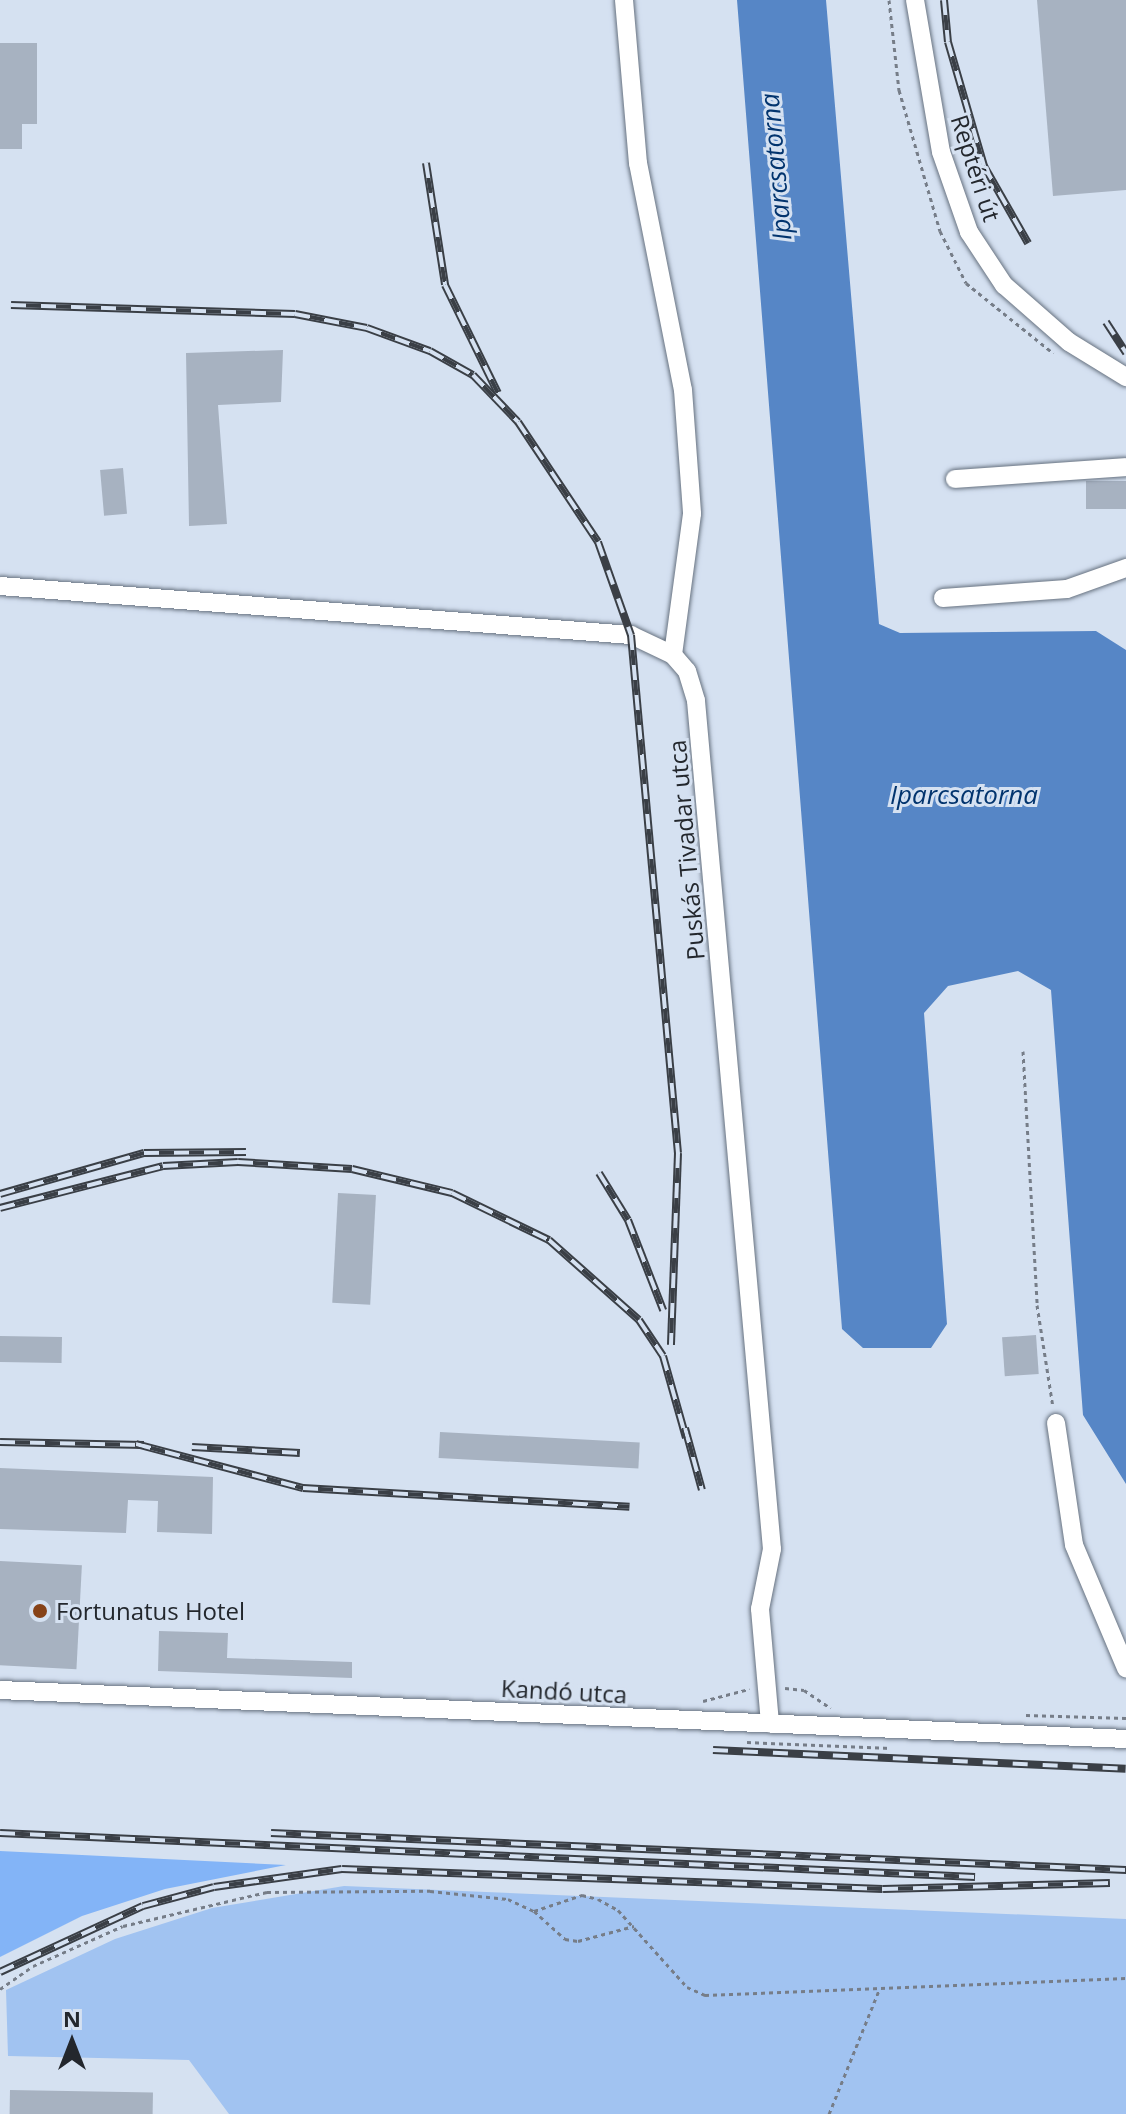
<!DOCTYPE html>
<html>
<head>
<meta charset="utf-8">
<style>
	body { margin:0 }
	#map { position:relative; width:1126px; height:2114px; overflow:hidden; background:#d5e1f1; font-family:"Open Sans",sans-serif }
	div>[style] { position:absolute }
	.green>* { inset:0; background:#a1c3f1 }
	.forest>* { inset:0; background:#83b4f7 }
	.water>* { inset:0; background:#5686c6 }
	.building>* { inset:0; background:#a7b2c1; transform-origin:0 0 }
	.path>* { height:3px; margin-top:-1.5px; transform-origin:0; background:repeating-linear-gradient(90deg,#767d88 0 4px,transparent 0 8px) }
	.roads { filter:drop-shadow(0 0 2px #677280) drop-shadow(0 0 2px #677280) }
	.minor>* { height:18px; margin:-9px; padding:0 9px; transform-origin:9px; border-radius:9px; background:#fff }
	.rail>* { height:8px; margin-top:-4px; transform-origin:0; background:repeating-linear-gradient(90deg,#d5e1f1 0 15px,#3a3f46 0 30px); box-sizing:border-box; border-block:2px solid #3a3f46 }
	.dots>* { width:22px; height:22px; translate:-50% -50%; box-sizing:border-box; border:4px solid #d5e1f1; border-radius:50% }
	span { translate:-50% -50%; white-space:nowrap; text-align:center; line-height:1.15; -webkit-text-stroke:6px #d5e1f1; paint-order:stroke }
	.street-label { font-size:24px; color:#23272d }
	.poi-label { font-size:24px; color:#23272d }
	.left { translate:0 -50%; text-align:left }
	.water-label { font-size:26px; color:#02346e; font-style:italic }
	.north { position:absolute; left:32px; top:2002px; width:80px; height:80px; -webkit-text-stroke:6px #d5e1f1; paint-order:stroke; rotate:0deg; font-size:22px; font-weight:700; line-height:32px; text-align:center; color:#23272d }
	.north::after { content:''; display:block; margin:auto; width:28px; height:36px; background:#23272d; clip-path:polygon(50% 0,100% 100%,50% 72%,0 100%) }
</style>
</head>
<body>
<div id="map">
	<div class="green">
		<i style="clip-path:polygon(344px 1886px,1126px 1919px,1126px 2114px,229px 2114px,189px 2060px,8px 2056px,6px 1990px,115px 1939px,212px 1908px)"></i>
	</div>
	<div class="forest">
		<i style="clip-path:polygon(0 1851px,286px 1865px,165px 1889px,82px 1916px,0 1957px)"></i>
	</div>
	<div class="water">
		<i style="clip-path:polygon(737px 0,826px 0,879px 624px,900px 633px,1096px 631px,1126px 650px,1126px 1484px,1083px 1415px,1051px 990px,1018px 971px,948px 986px,924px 1013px,947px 1324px,931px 1348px,863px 1348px,842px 1329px)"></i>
	</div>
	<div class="building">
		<i style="clip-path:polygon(1037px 0,1126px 0,1126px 190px,1053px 196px)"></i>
		<i style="clip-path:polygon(0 43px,37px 43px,37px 124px,22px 124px,22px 149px,0 149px)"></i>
		<i style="clip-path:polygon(283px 350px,281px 402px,218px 405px,227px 524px,189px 526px,186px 353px)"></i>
		<i style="left:123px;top:468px;width:46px;height:23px;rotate:85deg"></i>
		<i style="left:1126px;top:481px;width:28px;height:40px;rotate:90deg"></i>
		<i style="left:338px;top:1193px;width:38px;height:110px;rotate:3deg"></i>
		<i style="left:1036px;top:1335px;width:39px;height:34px;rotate:86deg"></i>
		<i style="left:0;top:1336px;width:62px;height:26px;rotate:1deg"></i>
		<i style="left:440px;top:1432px;width:200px;height:26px;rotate:3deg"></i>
		<i style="clip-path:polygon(0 1468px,213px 1477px,212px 1534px,157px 1532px,158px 1501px,128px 1500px,126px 1533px,0 1529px)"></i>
		<i style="left:0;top:1561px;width:82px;height:104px;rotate:3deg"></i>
		<i style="clip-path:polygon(159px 1631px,228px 1633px,227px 1658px,352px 1662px,352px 1678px,158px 1671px)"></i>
		<i style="left:10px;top:2090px;width:143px;height:24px;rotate:1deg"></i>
	</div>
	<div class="path">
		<i style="left:889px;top:0;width:91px;rotate:83.7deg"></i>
		<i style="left:899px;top:90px;width:147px;rotate:73.8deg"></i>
		<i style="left:940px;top:231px;width:58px;rotate:63.4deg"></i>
		<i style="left:966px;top:283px;width:112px;rotate:38.8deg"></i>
		<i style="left:1023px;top:1051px;width:254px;rotate:86.8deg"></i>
		<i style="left:1037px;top:1305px;width:103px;rotate:81.1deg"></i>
		<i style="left:785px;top:1688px;width:19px;rotate:6deg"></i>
		<i style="left:804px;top:1690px;width:32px;rotate:34deg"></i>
		<i style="left:703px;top:1701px;width:48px;rotate:-14.6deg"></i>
		<i style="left:1026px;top:1715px;width:100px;rotate:1.7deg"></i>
		<i style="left:747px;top:1742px;width:144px;rotate:2.4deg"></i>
		<i style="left:534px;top:1911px;width:51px;rotate:-18.4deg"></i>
		<i style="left:582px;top:1895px;width:16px;rotate:14deg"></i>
		<i style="left:598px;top:1899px;width:23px;rotate:29deg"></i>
		<i style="left:618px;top:1910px;width:103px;rotate:48.1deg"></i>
		<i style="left:687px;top:1987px;width:20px;rotate:24deg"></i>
		<i style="left:705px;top:1995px;width:421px;rotate:-2.3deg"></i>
		<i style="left:0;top:1989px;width:40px;rotate:-34.9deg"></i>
		<i style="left:33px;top:1966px;width:98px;rotate:-24deg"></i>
		<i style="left:123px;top:1926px;width:148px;rotate:-13.3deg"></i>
		<i style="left:267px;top:1892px;width:163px;rotate:-0.4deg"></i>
		<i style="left:430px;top:1891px;width:78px;rotate:5.9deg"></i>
		<i style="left:508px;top:1899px;width:29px;rotate:25deg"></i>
		<i style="left:534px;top:1911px;width:42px;rotate:42.1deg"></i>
		<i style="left:565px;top:1939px;width:13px;rotate:9deg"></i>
		<i style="left:578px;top:1941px;width:58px;rotate:-15deg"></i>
		<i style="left:829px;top:2114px;width:134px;rotate:-68deg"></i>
	</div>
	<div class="roads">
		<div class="minor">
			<i style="left:624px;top:0;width:164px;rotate:85.1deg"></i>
			<i style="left:638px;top:163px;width:231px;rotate:78.8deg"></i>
			<i style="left:683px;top:390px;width:124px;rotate:85.8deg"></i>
			<i style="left:692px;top:514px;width:142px;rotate:97.7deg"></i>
			<i style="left:915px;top:0;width:154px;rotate:80.3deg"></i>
			<i style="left:941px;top:152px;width:85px;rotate:70.7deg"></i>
			<i style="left:969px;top:232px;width:64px;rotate:56.6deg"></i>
			<i style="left:1004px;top:285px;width:86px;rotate:41.2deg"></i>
			<i style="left:1069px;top:342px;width:67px;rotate:31.6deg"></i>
			<i style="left:955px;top:479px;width:171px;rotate:-4deg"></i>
			<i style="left:0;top:586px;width:633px;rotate:4.44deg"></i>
			<i style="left:631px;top:635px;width:47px;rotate:25.5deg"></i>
			<i style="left:673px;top:655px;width:21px;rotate:49deg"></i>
			<i style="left:687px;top:671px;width:31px;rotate:73deg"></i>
			<i style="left:696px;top:701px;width:851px;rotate:84.88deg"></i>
			<i style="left:772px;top:1549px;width:61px;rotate:101.3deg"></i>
			<i style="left:760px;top:1609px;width:115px;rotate:85deg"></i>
			<i style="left:943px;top:598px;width:124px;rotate:-4.2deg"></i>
			<i style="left:1067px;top:589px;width:63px;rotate:-19.6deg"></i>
			<i style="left:1056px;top:1423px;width:123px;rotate:81.6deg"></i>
			<i style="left:1074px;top:1545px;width:134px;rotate:67.1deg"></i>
			<i style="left:0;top:1690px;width:1127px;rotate:2.49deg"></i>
		</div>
	</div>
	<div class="rail">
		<i style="left:944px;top:0;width:42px;rotate:84.6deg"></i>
		<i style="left:948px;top:42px;width:129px;rotate:73.8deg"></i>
		<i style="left:984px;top:166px;width:89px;rotate:60.3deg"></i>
		<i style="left:426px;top:163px;width:123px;rotate:81.1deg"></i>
		<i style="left:445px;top:285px;width:120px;rotate:63.9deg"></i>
		<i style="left:11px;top:305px;width:284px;rotate:1.8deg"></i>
		<i style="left:295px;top:314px;width:73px;rotate:11deg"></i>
		<i style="left:367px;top:328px;width:67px;rotate:20.1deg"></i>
		<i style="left:430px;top:351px;width:49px;rotate:29.2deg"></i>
		<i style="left:473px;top:375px;width:65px;rotate:46.2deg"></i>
		<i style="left:518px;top:422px;width:144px;rotate:56.3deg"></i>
		<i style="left:598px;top:542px;width:99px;rotate:70.5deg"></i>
		<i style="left:631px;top:635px;width:520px;rotate:84.82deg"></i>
		<i style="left:678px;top:1153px;width:192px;rotate:92.1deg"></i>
		<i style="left:1106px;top:322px;width:37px;rotate:57deg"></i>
		<i style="left:599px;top:1173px;width:55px;rotate:58.3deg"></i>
		<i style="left:628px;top:1220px;width:97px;rotate:68.7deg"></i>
		<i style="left:0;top:1194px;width:150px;rotate:-15.9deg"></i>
		<i style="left:144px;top:1153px;width:102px;rotate:-0.6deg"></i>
		<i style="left:0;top:1208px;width:168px;rotate:-14.4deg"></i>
		<i style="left:163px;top:1166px;width:75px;rotate:-3.1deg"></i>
		<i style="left:238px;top:1162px;width:114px;rotate:3.5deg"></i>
		<i style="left:352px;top:1169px;width:103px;rotate:13.5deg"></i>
		<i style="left:452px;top:1193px;width:108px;rotate:25.9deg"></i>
		<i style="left:549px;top:1240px;width:120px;rotate:41.6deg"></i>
		<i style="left:639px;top:1320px;width:43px;rotate:56.3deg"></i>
		<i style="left:663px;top:1356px;width:85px;rotate:74.3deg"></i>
		<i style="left:685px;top:1428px;width:64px;rotate:74.7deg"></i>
		<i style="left:0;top:1442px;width:144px;rotate:1.2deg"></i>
		<i style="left:136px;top:1444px;width:173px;rotate:14.8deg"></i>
		<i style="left:303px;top:1488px;width:327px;rotate:3.3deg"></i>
		<i style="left:192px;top:1447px;width:108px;rotate:3.2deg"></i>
		<i style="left:713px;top:1750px;width:413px;rotate:2.6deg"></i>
		<i style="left:0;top:1833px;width:976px;rotate:2.58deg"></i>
		<i style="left:271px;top:1833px;width:856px;rotate:2.48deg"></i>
		<i style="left:0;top:1972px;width:157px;rotate:-24.8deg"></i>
		<i style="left:143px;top:1906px;width:73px;rotate:-15deg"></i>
		<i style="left:214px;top:1887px;width:129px;rotate:-8deg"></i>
		<i style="left:342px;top:1869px;width:541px;rotate:2.12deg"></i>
		<i style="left:883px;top:1889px;width:227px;rotate:-1.5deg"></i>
	</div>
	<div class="dots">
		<i style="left:40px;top:1611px;background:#864218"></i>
	</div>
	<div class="street-label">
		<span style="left:976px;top:168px;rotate:72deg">Reptéri út</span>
		<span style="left:686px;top:850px;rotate:-95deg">Puskás Tivadar utca</span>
		<span style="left:564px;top:1691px;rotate:3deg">Kandó utca</span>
	</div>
	<div class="poi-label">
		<span class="left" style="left:56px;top:1611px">Fortunatus Hotel</span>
	</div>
	<div class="water-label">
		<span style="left:776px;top:167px;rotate:-95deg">Iparcsatorna</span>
		<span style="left:964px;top:795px">Iparcsatorna</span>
	</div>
	<div class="north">N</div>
</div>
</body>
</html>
